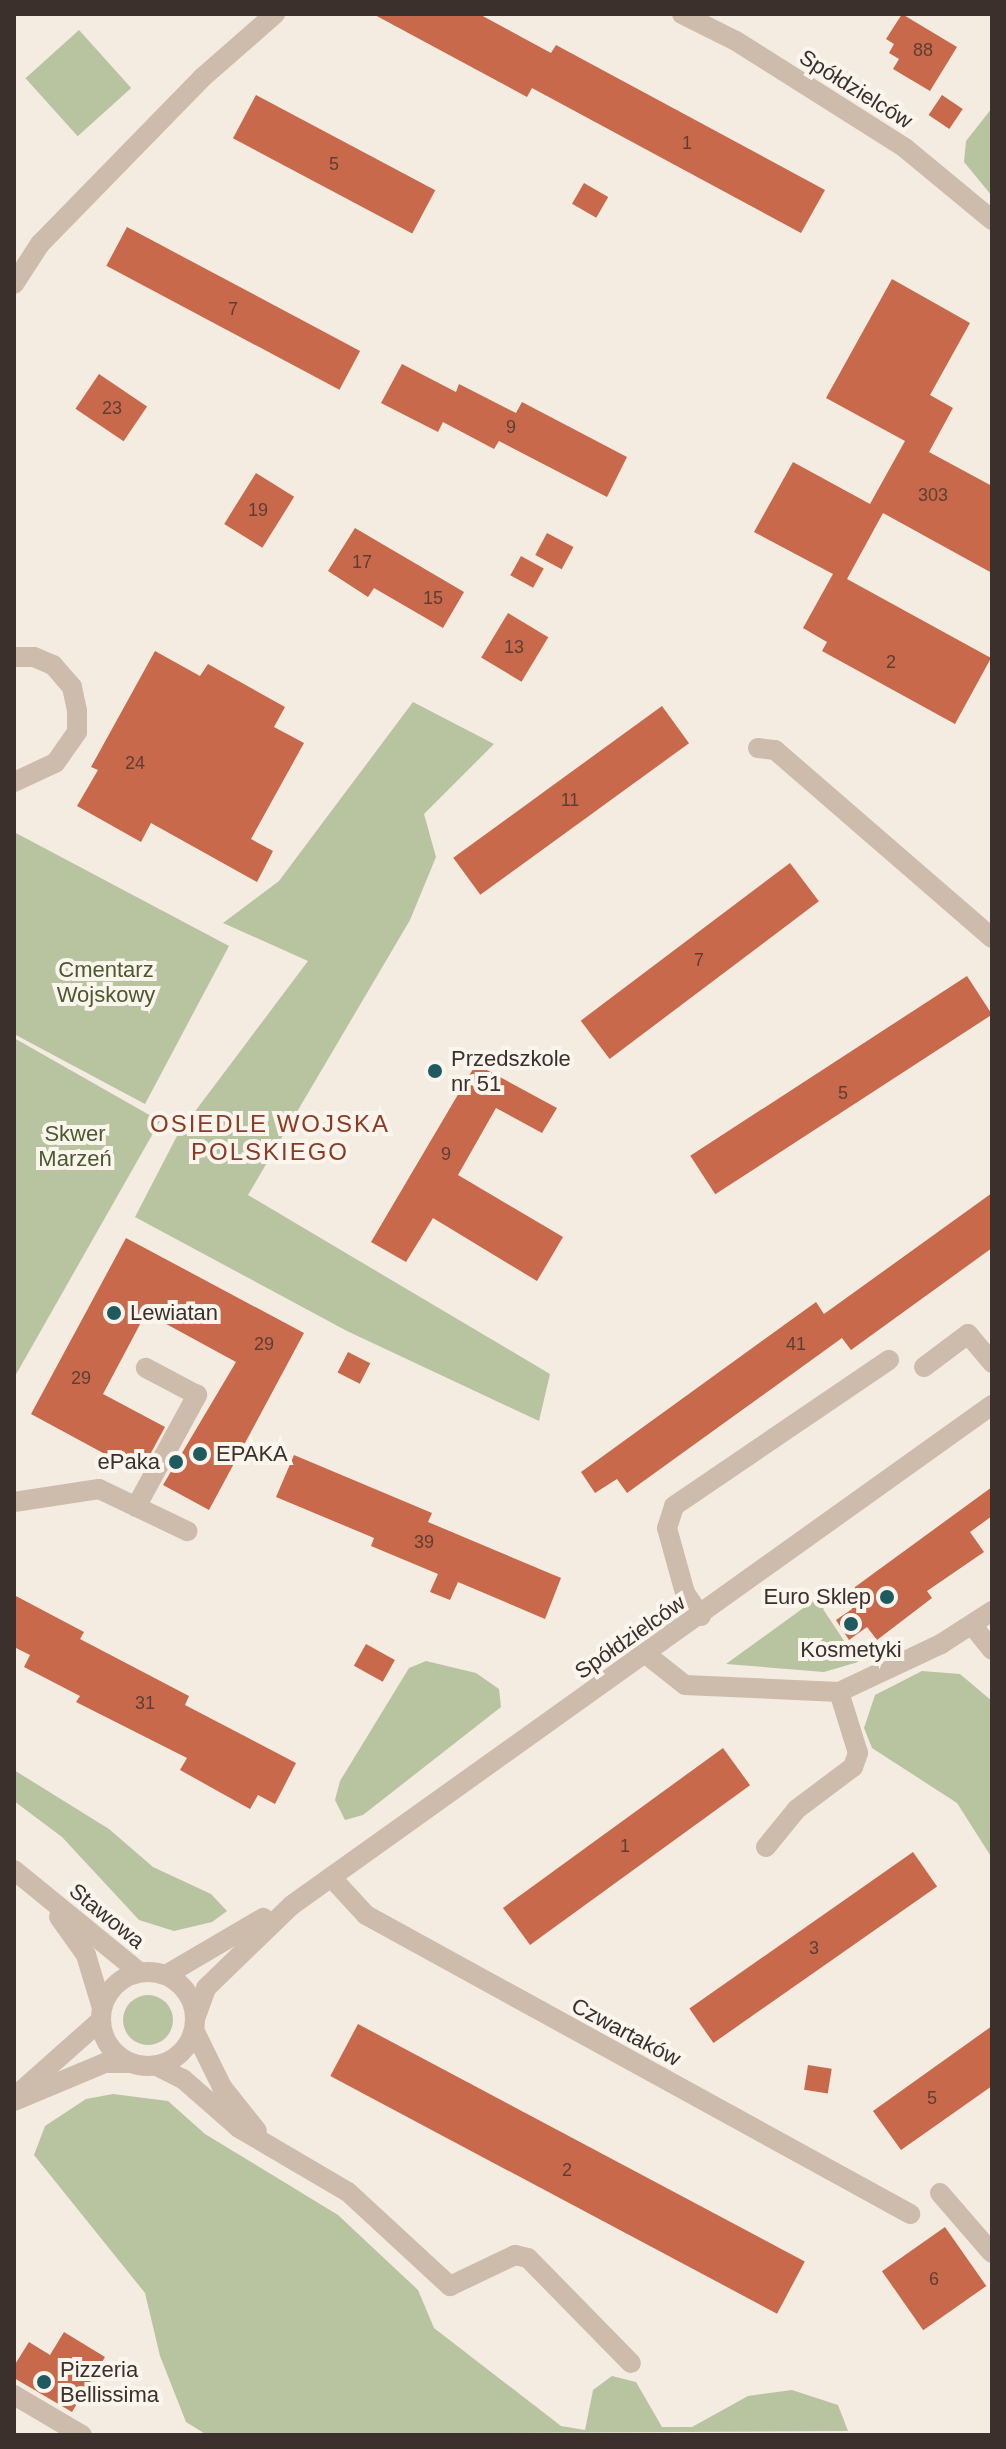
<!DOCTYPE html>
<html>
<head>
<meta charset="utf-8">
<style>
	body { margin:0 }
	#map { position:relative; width:1006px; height:2449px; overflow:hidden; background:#f4ebe1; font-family:Helvetica,sans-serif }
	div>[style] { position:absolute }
	.green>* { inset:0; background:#b8c4a0; transform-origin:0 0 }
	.round { border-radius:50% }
	.building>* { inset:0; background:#c8694b; transform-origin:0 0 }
	.minor>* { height:20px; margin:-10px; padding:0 10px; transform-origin:10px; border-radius:10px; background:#cdbbac }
	.minor>.ring { margin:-10px; padding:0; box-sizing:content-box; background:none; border:20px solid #cdbbac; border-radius:50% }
	.dots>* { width:22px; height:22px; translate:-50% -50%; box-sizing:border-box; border:4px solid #fbf5ee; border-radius:50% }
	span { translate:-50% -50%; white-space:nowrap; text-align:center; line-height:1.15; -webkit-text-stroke:8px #fbf5ee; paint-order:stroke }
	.number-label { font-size:18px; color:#5e3e33 }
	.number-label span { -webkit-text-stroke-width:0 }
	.street-label { font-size:22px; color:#3b302b }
	.park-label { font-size:22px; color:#4a5a2e }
	.poi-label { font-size:22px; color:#3b302b }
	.left { translate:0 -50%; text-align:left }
	.right { translate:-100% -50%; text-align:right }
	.neighbourhood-label { font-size:24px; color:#8c3b22; letter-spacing:2px }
	.frame { position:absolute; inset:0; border:16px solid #3b302b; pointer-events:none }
</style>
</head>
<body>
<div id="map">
	<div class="green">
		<i style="left:79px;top:30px;width:78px;height:72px;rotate:48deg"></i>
		<i style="clip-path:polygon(992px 108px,992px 196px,964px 162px,966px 141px)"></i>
		<i style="clip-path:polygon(413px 702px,494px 744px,424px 814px,436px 857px,410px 920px,248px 1195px,550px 1374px,539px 1421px,347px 1331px,135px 1217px,178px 1134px,308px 961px,223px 923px,279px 881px)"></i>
		<i style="clip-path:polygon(14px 832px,229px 946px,145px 1104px,14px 1034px)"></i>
		<i style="clip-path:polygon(14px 1038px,160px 1121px,14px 1378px)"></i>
		<i style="clip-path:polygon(824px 1593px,829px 1604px,823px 1609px,858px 1662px,824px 1672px,726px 1664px)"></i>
		<i style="clip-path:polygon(426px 1661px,476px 1673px,499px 1689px,501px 1707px,363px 1815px,345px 1820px,335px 1800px,340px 1781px,409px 1668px)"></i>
		<i style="clip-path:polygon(922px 1671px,960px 1674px,992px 1701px,992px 1858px,957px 1803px,872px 1748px,864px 1728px,875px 1695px)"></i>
		<i style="clip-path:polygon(14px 1770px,109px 1829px,153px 1867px,211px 1894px,227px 1911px,212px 1922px,174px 1931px,139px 1920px,62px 1837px,14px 1801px)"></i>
		<i class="round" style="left:123px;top:1995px;width:50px;height:50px"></i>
		<i style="clip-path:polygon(113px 2094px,168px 2101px,205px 2134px,338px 2215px,418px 2290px,434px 2328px,561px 2426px,585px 2430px,593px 2390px,612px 2376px,636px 2382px,662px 2427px,692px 2427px,748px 2396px,792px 2390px,838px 2405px,848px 2431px,207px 2435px,186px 2422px,160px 2356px,145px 2293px,34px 2155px,45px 2126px,86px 2099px)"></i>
	</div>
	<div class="building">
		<i style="clip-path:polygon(373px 14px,479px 14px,551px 53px,556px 45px,825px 190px,801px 233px,532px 88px,527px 97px)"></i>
		<i style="clip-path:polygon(902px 14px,957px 47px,930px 91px,893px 69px,899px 59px,889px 53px,894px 44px,886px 39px)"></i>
		<i style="left:256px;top:95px;width:203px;height:49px;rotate:28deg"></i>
		<i style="left:942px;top:95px;width:25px;height:24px;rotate:34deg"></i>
		<i style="left:584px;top:183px;width:28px;height:24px;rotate:30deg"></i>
		<i style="left:127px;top:227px;width:264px;height:44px;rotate:28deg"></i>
		<i style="clip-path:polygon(892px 279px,970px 323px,930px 395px,953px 408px,929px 452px,992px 486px,992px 573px,883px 513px,847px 579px,991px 658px,955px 724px,822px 651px,827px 642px,803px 628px,833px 574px,754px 532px,793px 462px,870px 504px,905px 441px,826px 398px)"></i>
		<i style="clip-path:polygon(402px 364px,456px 392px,459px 384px,516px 413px,522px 402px,627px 457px,607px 497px,499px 441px,494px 449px,443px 422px,438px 432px,381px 403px)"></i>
		<i style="left:99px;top:374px;width:58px;height:42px;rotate:34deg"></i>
		<i style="left:256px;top:473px;width:45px;height:60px;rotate:32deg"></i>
		<i style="clip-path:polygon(355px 528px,464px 592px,443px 628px,374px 588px,368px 597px,328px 571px)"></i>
		<i style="left:547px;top:533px;width:30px;height:25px;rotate:28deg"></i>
		<i style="left:521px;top:556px;width:26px;height:22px;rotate:29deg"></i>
		<i style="left:508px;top:613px;width:47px;height:52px;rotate:31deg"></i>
		<i style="clip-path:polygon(155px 651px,200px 676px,208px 664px,285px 707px,274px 727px,304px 743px,251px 839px,273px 851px,257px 882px,151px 823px,141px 842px,77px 806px,98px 770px,91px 767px)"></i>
		<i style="left:662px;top:706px;width:46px;height:258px;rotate:54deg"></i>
		<i style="left:790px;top:863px;width:48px;height:262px;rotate:53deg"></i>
		<i style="left:967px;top:976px;width:46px;height:330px;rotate:57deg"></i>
		<i style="clip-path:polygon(476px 1064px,557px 1108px,542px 1133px,496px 1108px,458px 1175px,563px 1237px,537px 1281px,433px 1218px,406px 1262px,371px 1242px)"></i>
		<i style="clip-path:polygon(992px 1193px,992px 1248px,851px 1350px,842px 1338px,627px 1493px,617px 1479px,595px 1493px,581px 1472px,816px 1302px,824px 1314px)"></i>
		<i style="clip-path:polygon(126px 1238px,304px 1333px,209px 1510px,163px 1485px,236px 1362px,146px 1313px,103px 1394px,165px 1427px,140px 1473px,31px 1414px)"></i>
		<i style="left:348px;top:1352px;width:25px;height:23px;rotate:27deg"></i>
		<i style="clip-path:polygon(294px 1455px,432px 1513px,428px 1522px,561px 1578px,545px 1619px,458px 1582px,450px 1600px,430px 1592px,438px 1574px,371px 1546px,374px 1538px,276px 1497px)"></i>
		<i style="clip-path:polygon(992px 1487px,992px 1516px,970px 1532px,984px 1552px,927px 1591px,932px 1598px,877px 1640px,867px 1627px,849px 1640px,836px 1620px,852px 1609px,855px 1587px)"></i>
		<i style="clip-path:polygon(14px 1595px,84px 1632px,80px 1639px,189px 1696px,185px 1705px,296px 1763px,275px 1804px,258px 1795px,250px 1809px,232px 1799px,180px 1770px,187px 1758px,76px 1702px,80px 1696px,24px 1667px,30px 1655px,14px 1647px)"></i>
		<i style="left:366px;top:1644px;width:33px;height:25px;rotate:29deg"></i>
		<i style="left:723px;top:1748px;width:46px;height:272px;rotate:54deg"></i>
		<i style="left:913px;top:1852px;width:42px;height:273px;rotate:55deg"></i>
		<i style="left:358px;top:2024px;width:506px;height:59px;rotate:28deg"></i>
		<i style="clip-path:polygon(992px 2026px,992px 2086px,901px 2150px,873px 2111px)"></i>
		<i style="left:808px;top:2065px;width:24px;height:25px;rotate:9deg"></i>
		<i style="left:945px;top:2227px;width:72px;height:77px;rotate:55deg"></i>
		<i style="clip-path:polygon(64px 2332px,105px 2357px,72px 2412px,14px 2378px,14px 2366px,29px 2342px,50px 2355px)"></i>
	</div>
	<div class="minor">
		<i style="left:682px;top:14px;width:60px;rotate:26.6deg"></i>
		<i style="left:736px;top:41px;width:200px;rotate:32.3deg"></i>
		<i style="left:905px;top:148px;width:113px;rotate:39.6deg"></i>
		<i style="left:14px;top:284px;width:48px;rotate:-57deg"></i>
		<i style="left:40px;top:244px;width:233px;rotate:-45.7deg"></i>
		<i style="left:203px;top:77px;width:96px;rotate:-41.2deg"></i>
		<i style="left:14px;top:657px;width:20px"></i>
		<i style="left:34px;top:657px;width:21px;rotate:23deg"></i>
		<i style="left:53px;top:665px;width:29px;rotate:49deg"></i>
		<i style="left:72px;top:687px;width:25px;rotate:78deg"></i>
		<i style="left:77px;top:711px;width:21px;rotate:90deg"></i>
		<i style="left:77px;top:732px;width:38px;rotate:125deg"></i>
		<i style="left:55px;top:763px;width:45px;rotate:155.1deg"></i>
		<i style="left:758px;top:748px;width:17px;rotate:7deg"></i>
		<i style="left:775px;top:750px;width:287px;rotate:40.9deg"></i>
		<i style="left:924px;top:1367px;width:55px;rotate:-36.9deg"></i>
		<i style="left:968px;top:1334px;width:38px;rotate:50deg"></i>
		<i style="left:14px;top:1502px;width:86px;rotate:-8.7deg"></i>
		<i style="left:99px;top:1489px;width:98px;rotate:25.5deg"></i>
		<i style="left:136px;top:1507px;width:128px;rotate:-61.4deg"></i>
		<i style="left:197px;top:1395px;width:58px;rotate:-152.1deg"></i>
		<i style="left:701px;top:1616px;width:28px;rotate:-125deg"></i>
		<i style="left:685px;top:1593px;width:67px;rotate:-105.5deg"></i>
		<i style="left:667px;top:1528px;width:23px;rotate:-72deg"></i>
		<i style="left:674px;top:1506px;width:260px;rotate:-34.2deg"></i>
		<i style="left:972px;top:1625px;width:32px;rotate:51deg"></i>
		<i style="left:647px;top:1655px;width:48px;rotate:38.3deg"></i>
		<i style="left:685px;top:1685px;width:154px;rotate:2.6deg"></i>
		<i style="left:839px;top:1692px;width:113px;rotate:-25.2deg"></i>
		<i style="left:941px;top:1644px;width:61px;rotate:-32.9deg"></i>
		<i style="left:766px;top:1847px;width:49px;rotate:-50.8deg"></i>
		<i style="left:797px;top:1809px;width:70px;rotate:-36.9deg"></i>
		<i style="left:853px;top:1767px;width:15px;rotate:-70deg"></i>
		<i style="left:858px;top:1753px;width:64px;rotate:-107.3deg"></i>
		<i style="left:14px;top:1870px;width:161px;rotate:39.2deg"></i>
		<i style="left:331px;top:1877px;width:52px;rotate:47.4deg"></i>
		<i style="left:366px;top:1915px;width:621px;rotate:28.79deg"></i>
		<i style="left:59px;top:1917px;width:47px;rotate:54.6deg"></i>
		<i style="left:86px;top:1955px;width:55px;rotate:73.2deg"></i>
		<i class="ring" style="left:101px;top:1972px;width:74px;height:74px"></i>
		<i style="left:166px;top:1975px;width:113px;rotate:-30.4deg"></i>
		<i style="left:196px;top:2016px;width:30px;rotate:-70deg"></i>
		<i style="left:206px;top:1988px;width:120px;rotate:-44deg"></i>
		<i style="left:292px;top:1905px;width:860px;rotate:-35.54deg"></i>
		<i style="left:194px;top:2030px;width:64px;rotate:63.8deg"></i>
		<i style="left:222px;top:2087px;width:56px;rotate:51.5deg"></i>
		<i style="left:157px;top:2066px;width:29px;rotate:27deg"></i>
		<i style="left:183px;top:2079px;width:74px;rotate:41.2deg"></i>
		<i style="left:239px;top:2128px;width:126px;rotate:30.4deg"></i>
		<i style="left:348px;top:2192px;width:139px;rotate:42.7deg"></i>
		<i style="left:450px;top:2286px;width:72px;rotate:-25.5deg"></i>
		<i style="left:515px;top:2255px;width:13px;rotate:13deg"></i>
		<i style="left:528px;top:2258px;width:147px;rotate:45.6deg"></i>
		<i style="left:20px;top:2092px;width:107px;rotate:-41.6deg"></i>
		<i style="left:14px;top:2101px;width:99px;rotate:-22.7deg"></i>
		<i style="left:105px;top:2063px;width:26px"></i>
		<i style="left:940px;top:2193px;width:79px;rotate:49.1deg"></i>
		<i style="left:14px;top:2395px;width:79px;rotate:30.5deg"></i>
	</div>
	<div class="dots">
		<i style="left:435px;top:1071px;background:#1f5a5e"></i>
		<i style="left:114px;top:1313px;background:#1f5a5e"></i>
		<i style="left:200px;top:1454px;background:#1f5a5e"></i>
		<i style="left:176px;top:1462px;background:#1f5a5e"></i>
		<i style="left:887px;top:1597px;background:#1f5a5e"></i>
		<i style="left:851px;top:1624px;background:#1f5a5e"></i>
		<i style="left:44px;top:2382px;background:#1f5a5e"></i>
	</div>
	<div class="number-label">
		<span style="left:923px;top:50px">88</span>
		<span style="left:687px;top:143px">1</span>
		<span style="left:334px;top:164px">5</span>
		<span style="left:233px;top:309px">7</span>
		<span style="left:112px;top:408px">23</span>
		<span style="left:511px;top:427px">9</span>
		<span style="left:933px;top:495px">303</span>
		<span style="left:258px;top:510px">19</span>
		<span style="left:362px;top:562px">17</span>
		<span style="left:433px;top:598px">15</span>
		<span style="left:514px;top:647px">13</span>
		<span style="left:891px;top:662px">2</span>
		<span style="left:135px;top:763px">24</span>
		<span style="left:570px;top:800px">11</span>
		<span style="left:699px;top:960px">7</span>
		<span style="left:843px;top:1093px">5</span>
		<span style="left:446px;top:1154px">9</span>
		<span style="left:264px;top:1344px">29</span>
		<span style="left:796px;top:1344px">41</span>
		<span style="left:81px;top:1378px">29</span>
		<span style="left:424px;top:1542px">39</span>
		<span style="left:145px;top:1703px">31</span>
		<span style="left:625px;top:1846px">1</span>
		<span style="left:814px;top:1948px">3</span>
		<span style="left:932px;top:2098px">5</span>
		<span style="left:567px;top:2170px">2</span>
		<span style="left:934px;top:2279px">6</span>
	</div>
	<div class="street-label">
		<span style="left:856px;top:89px;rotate:32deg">Spółdzielców</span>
		<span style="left:630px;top:1637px;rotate:-35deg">Spółdzielców</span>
		<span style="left:107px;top:1916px;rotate:39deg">Stawowa</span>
		<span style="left:626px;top:2032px;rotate:28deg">Czwartaków</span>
	</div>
	<div class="park-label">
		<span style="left:106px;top:982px">Cmentarz<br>Wojskowy</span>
		<span style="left:75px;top:1146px">Skwer<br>Marzeń</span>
	</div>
	<div class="poi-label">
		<span class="left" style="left:451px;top:1071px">Przedszkole<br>nr 51</span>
		<span class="left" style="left:130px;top:1313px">Lewiatan</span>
		<span class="left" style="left:216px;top:1454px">EPAKA</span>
		<span class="right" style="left:160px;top:1462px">ePaka</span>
		<span class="right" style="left:871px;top:1597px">Euro Sklep</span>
		<span style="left:851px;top:1650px">Kosmetyki</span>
		<span class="left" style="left:60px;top:2382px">Pizzeria<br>Bellissima</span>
	</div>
	<div class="neighbourhood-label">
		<span style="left:270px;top:1138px">OSIEDLE WOJSKA<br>POLSKIEGO</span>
	</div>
	<div class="frame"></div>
</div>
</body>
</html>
